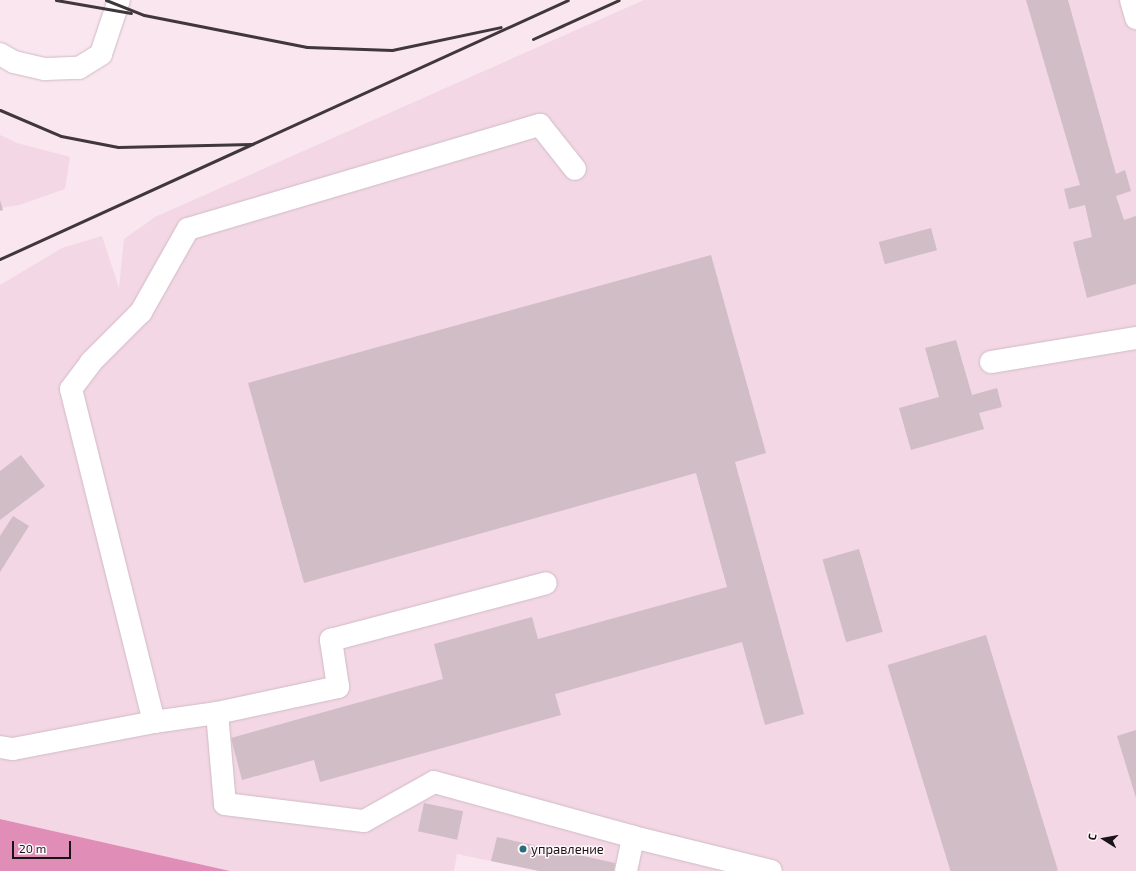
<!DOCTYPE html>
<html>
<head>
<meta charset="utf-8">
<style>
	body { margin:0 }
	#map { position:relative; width:1136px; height:871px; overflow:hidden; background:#fae6ef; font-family:"Exo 2",sans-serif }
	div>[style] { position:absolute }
	.built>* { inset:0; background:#f3d7e4 }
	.forest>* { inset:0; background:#e08eb7 }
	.building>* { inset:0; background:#d1bdc6; transform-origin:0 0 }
	.roads { filter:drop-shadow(0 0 1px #cfbbc4) drop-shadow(0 0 1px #cfbbc4) }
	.minor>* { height:22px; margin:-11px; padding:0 11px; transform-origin:11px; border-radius:11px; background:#fff }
	.rail>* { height:3px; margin:-1.5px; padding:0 1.5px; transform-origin:1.5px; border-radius:1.5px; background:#40373b }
	.dots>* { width:11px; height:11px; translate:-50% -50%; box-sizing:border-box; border:2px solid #fff7fa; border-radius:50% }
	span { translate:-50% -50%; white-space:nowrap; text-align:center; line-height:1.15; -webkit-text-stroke:3px #fff7fa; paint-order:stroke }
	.poi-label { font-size:13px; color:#191316 }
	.left { translate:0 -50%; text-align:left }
	.north { position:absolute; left:1084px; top:819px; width:40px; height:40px; -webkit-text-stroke:3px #fff7fa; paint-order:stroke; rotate:281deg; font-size:11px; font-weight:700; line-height:16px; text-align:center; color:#191316 }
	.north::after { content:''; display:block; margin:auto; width:14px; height:18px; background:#191316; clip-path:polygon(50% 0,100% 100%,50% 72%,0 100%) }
	.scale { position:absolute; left:12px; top:841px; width:59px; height:18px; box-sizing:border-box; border:2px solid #191316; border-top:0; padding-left:5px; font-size:12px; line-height:14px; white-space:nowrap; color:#191316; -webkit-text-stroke:3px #fff7fa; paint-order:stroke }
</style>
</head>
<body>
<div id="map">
	<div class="built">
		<i style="clip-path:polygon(644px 0,1136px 0,1136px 871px,539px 871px,457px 854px,454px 871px,230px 871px,0 819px,0 285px,62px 248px,102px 236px,119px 288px,124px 239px,155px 217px)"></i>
		<i style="clip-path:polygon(0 135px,17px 143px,70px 157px,65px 189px,19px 205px,0 208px)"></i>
	</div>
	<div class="forest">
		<i style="clip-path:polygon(0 819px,230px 871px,0 871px)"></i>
	</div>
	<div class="building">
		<i style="clip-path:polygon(1026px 0,1068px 0,1116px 174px,1125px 170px,1131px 191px,1116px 196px,1124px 220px,1136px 216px,1136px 284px,1087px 298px,1073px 242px,1092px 237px,1085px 205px,1069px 209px,1064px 189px,1080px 185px)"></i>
		<i style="clip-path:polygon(0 200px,3px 210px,0 211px)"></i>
		<i style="left:931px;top:228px;width:23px;height:54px;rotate:75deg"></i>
		<i style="clip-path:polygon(711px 255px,766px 453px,735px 462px,804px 714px,765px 725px,742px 642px,555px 694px,561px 715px,320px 782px,314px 760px,242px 780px,231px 738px,443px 679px,434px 644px,532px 617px,538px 639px,727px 587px,696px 473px,304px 583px,248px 383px)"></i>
		<i style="clip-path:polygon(956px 340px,972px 395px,997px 388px,1002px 407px,979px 413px,984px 429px,911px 450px,899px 408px,939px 397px,925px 348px)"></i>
		<i style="clip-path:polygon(21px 455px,45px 486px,0 520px,0 471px)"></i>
		<i style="clip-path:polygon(13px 516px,29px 526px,0 572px,0 536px)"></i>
		<i style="left:859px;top:549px;width:86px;height:38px;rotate:74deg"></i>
		<i style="left:986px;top:635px;width:246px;height:103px;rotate:73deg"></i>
		<i style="clip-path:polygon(1136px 730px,1136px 798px,1117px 736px)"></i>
		<i style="left:424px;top:803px;width:40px;height:29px;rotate:12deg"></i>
		<i style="clip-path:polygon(497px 837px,615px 863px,614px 871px,539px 871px,491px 861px)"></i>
	</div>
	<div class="roads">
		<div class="minor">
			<i style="left:1131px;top:0;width:19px;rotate:74deg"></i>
			<i style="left:0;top:54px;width:16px;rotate:30deg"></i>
			<i style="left:14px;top:62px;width:32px;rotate:13deg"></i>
			<i style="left:45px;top:69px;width:34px;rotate:-2deg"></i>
			<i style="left:79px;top:68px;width:26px;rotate:-32deg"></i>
			<i style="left:101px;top:54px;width:57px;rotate:-71.6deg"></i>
			<i style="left:991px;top:362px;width:147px;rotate:-9.4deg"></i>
			<i style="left:217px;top:713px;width:91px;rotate:85deg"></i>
			<i style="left:225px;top:804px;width:140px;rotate:7deg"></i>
			<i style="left:364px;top:821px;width:80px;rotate:-29.1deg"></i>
			<i style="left:434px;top:782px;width:206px;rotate:15.4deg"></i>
			<i style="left:633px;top:837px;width:142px;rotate:13.8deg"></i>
			<i style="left:154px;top:722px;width:343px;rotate:-104deg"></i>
			<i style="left:71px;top:389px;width:34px;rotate:-53deg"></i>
			<i style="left:91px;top:362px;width:71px;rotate:-45deg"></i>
			<i style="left:141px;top:312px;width:95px;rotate:-60.5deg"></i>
			<i style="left:188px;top:229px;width:367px;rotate:-16.5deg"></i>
			<i style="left:540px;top:125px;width:56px;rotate:51.5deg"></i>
			<i style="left:0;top:747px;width:13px;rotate:9deg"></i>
			<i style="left:13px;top:749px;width:144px;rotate:-10.8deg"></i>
			<i style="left:154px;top:722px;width:64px;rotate:-8.1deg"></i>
			<i style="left:217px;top:713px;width:124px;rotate:-12.1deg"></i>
			<i style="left:338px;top:687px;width:48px;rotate:-98.5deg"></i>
			<i style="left:331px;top:640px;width:222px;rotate:-14.8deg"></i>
			<i style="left:626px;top:871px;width:35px;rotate:-78deg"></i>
		</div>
	</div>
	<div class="rail">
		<i style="left:56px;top:0;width:76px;rotate:9.8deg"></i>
		<i style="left:106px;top:0;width:41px;rotate:21.5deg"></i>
		<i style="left:144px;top:15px;width:166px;rotate:11.1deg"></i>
		<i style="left:307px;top:47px;width:85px;rotate:2deg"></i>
		<i style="left:392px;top:50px;width:111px;rotate:-11.9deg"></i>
		<i style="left:533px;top:39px;width:94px;rotate:-24.4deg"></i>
		<i style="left:0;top:110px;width:66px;rotate:23.1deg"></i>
		<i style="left:61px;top:136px;width:58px;rotate:10.9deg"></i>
		<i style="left:118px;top:147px;width:134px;rotate:-1.3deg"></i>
		<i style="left:0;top:259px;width:624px;rotate:-24.51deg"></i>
	</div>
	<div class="dots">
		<i style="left:523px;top:849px;background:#266e79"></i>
	</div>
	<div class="poi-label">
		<span class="left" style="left:531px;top:849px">управление</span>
	</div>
	<div class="north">С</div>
	<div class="scale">20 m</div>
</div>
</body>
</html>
